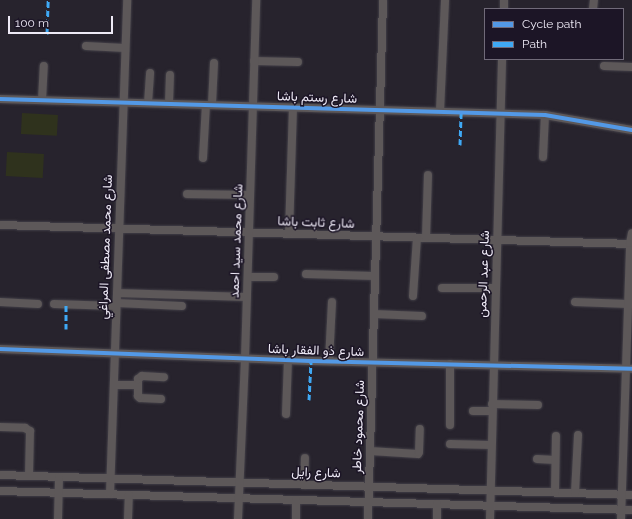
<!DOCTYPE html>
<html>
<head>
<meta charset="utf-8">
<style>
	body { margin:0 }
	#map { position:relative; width:632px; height:519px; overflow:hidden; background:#27232d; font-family:Raleway,Vazirmatn,sans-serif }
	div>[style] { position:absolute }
	.green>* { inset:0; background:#2f321d; transform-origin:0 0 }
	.roads { filter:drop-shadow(0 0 1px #434048) drop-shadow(0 0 1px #434048) }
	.minor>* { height:8px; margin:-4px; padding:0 4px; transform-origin:4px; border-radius:4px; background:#5d5859 }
	.quiet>* { height:3px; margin-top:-1.5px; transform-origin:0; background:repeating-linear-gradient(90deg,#3fa9f5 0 6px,transparent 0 9px) }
	.cycleway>* { height:4px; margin:-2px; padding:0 2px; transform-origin:2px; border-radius:2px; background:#5399e6 }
	span { translate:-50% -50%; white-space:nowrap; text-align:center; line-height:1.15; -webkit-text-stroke:3px #1c1526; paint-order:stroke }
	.street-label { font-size:13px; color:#eeeaf6 }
	.legend { position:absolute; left:484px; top:8px; width:140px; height:52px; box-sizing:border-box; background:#1c1526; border:1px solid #706a79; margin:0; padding:5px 7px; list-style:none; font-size:12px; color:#eeeaf6 }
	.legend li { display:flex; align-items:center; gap:8px; height:20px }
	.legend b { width:20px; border:1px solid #706a79 }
	.scale { position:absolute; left:8px; top:16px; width:105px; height:18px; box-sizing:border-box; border:2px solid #eeeaf6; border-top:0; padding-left:5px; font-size:12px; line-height:14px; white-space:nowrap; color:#eeeaf6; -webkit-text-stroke:3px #1c1526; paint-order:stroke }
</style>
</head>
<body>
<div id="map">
	<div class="green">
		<i style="left:22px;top:113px;width:36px;height:21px;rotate:3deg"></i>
		<i style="left:7px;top:152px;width:37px;height:24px;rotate:3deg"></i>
	</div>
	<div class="roads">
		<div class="minor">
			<i style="left:504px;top:9px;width:9px;rotate:-90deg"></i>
			<i style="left:593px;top:9px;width:9px;rotate:-84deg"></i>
			<i style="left:86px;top:46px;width:39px;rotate:3deg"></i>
			<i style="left:254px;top:61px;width:44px;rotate:1.3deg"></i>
			<i style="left:604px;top:66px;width:28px;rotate:2deg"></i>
			<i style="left:0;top:99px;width:545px;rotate:1.68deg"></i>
			<i style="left:545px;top:115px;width:88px;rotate:9.8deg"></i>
			<i style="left:42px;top:100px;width:34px;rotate:-87deg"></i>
			<i style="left:148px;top:103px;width:30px;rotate:-86deg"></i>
			<i style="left:169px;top:103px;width:28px;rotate:-88deg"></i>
			<i style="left:212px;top:104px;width:41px;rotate:-87.2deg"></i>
			<i style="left:440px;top:111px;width:111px;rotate:-87.4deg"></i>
			<i style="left:543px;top:157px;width:42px;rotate:-87.3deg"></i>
			<i style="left:203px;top:158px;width:53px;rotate:-86.8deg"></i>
			<i style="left:187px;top:194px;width:63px;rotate:0.9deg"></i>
			<i style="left:0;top:225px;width:632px;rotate:1.72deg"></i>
			<i style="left:289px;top:234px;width:127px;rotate:-88.2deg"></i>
			<i style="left:426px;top:238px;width:63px;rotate:-88.2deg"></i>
			<i style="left:306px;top:274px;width:69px;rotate:1.7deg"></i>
			<i style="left:248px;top:277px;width:26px"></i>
			<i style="left:442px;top:288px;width:54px"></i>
			<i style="left:117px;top:293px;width:130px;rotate:1.8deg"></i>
			<i style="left:413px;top:296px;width:58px;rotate:-86.1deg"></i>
			<i style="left:0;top:302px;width:38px;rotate:3deg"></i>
			<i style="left:575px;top:302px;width:53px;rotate:2.2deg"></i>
			<i style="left:117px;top:303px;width:65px;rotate:2.6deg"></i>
			<i style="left:54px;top:304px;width:62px;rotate:1.8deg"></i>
			<i style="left:374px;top:314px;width:48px;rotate:2.4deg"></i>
			<i style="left:0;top:349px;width:311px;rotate:2.2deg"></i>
			<i style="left:311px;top:361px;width:321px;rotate:1.4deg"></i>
			<i style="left:329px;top:361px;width:59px;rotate:-87.1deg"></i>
			<i style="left:114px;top:385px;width:23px"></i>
			<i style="left:161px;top:399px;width:21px;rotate:-177deg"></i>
			<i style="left:140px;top:398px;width:3px;rotate:-135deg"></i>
			<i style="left:138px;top:396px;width:17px;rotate:-90deg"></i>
			<i style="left:138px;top:379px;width:5px;rotate:-37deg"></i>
			<i style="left:142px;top:376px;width:22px;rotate:3deg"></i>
			<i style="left:492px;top:404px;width:46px;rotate:1.2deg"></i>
			<i style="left:473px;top:411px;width:19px"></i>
			<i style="left:286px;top:414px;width:54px;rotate:-87.9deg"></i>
			<i style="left:450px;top:425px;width:61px;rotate:-90deg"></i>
			<i style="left:0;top:427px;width:25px;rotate:2deg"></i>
			<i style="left:25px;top:428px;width:6px;rotate:31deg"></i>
			<i style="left:30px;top:431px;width:45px;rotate:91.3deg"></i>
			<i style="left:450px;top:444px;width:41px;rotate:1.4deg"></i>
			<i style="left:370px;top:451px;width:48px;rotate:3.6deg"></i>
			<i style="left:418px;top:454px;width:2px;rotate:-63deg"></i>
			<i style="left:419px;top:452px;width:23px;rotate:-88deg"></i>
			<i style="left:537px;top:459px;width:18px;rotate:3deg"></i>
			<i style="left:0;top:475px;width:632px;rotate:1.81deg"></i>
			<i style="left:304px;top:485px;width:27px;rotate:-88deg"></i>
			<i style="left:0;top:491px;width:632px;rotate:1.72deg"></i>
			<i style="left:555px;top:492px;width:56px;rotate:-89deg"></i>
			<i style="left:575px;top:493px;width:58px;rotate:-87deg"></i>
			<i style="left:110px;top:494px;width:494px;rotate:-88deg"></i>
			<i style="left:58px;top:519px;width:42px;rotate:-88.6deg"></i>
			<i style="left:128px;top:519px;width:24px;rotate:-88deg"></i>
			<i style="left:238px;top:519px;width:161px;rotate:-87.5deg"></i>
			<i style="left:245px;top:358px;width:358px;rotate:-88.2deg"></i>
			<i style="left:296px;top:519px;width:19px;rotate:-90deg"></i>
			<i style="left:368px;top:519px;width:519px;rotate:-88.34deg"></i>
			<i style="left:437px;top:519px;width:15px;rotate:-90deg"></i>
			<i style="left:490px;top:519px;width:460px;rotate:-88.5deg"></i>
			<i style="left:621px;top:519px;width:276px;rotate:-88.1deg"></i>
			<i style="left:630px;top:243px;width:10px;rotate:-79deg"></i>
		</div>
	</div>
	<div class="quiet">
		<i style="left:47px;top:34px;width:34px;rotate:-88deg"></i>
		<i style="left:460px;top:145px;width:33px;rotate:-88deg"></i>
		<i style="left:66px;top:329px;width:25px;rotate:-90deg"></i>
		<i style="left:309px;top:400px;width:39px;rotate:-87deg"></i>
	</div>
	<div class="cycleway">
		<i style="left:0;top:99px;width:545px;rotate:1.68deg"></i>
		<i style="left:545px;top:115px;width:88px;rotate:9.8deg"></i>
		<i style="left:0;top:349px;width:311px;rotate:2.2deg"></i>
		<i style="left:311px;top:361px;width:321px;rotate:1.4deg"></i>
	</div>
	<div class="street-label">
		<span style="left:317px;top:98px;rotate:2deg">شارع رستم باشا</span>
		<span style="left:316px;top:223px;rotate:2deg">شارع ثابت باشا</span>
		<span style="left:237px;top:241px;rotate:-88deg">شارع محمد سيد احمد</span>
		<span style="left:106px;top:247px;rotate:-88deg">شارع محمد مصطفى المراغي</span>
		<span style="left:484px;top:274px;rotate:-88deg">شارع عبد الرحمن</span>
		<span style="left:316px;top:351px;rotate:2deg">شارع ذو الفقار باشا</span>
		<span style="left:359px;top:427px;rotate:-88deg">شارع محمود خاطر</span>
		<span style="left:316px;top:473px;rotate:2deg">شارع رايل</span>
	</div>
	<ul class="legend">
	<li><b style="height:5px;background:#5399e6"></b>Cycle path</li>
	<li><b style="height:5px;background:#3fa9f5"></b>Path</li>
	</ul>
	<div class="scale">100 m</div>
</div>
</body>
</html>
